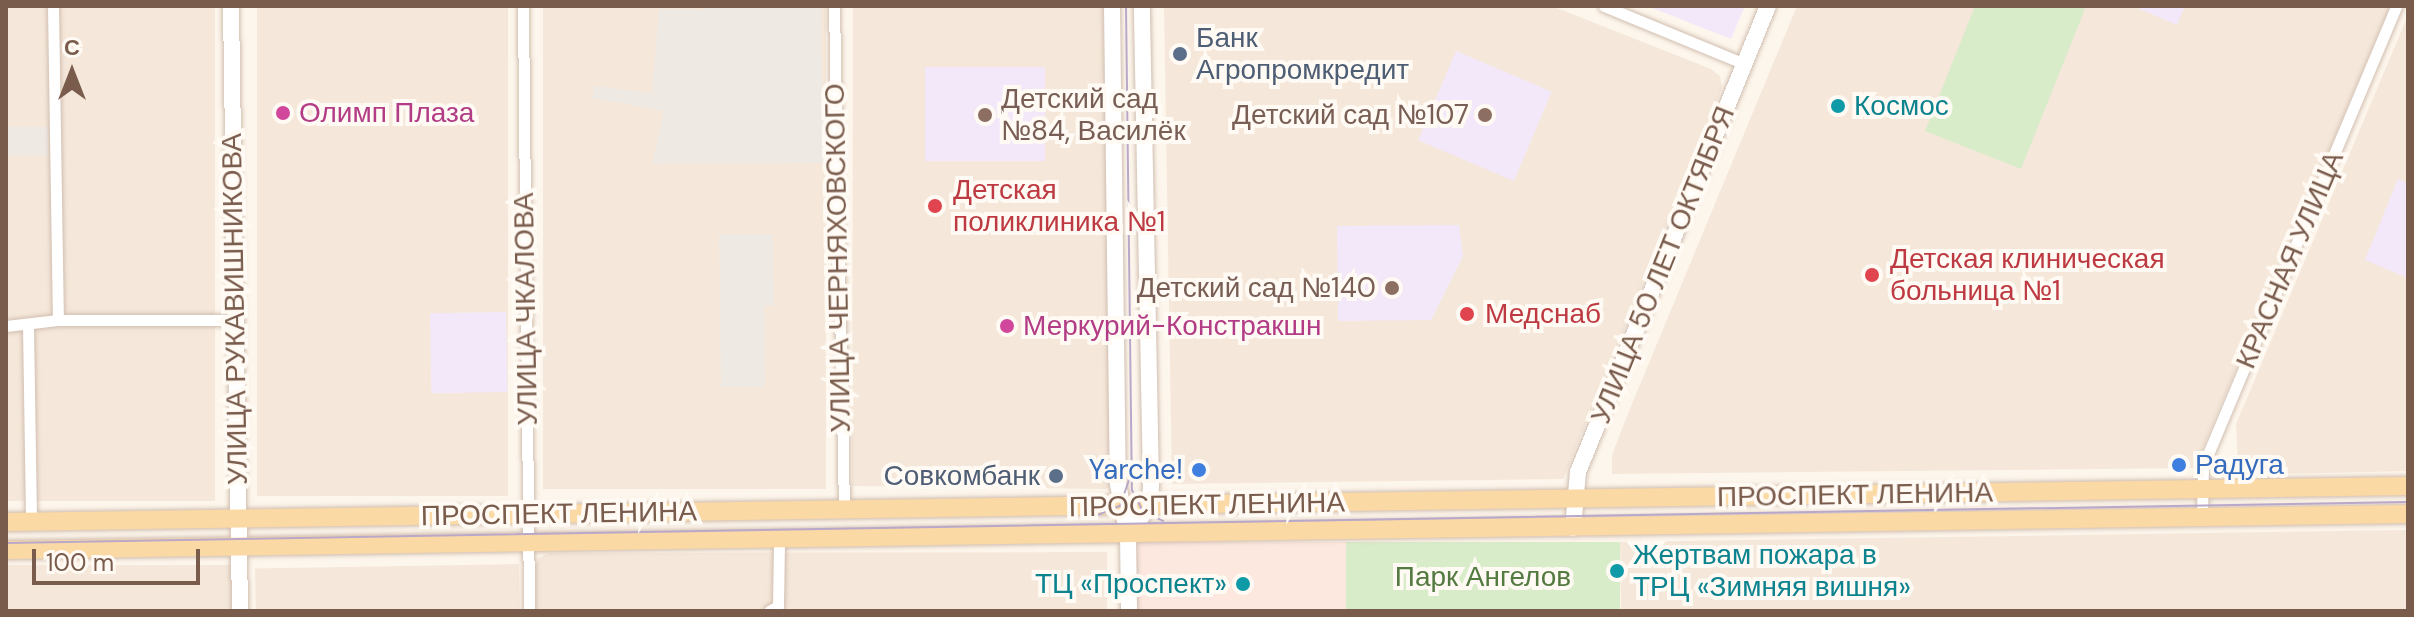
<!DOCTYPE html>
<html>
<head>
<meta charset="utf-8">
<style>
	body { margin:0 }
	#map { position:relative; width:2414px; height:617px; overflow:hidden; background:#fdf6ec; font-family:"DM Sans",sans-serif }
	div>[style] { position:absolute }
	.residential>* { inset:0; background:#f5e8da; transform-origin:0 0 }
	.commercial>* { inset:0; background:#fde8e0; transform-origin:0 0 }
	.industrial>* { inset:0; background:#efe9e4; transform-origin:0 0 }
	.education>* { inset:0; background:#f3e8fa; transform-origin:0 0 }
	.green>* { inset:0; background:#d8ecc9; transform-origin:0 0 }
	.roads { filter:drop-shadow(0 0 2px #d1beb0) drop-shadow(0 0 2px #d1beb0) }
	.street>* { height:11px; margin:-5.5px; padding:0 5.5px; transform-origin:5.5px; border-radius:5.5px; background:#fff }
	.secondary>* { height:16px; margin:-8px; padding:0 8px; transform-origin:8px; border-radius:8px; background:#fff }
	.primary>* { height:18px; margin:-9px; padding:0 9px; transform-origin:9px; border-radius:9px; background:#fbd9a5 }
	.tram>* { height:2px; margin:-1px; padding:0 1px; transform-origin:1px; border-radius:1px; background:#b9a8c9 }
	.dots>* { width:22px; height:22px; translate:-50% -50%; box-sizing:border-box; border:4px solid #fffaf3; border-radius:50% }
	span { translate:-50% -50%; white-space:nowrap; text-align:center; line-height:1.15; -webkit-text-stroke:8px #fffaf3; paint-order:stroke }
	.service-label { font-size:28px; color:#4e5e75 }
	.left { translate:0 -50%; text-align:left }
	.right { translate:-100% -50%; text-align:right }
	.education-label { font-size:28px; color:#785e54 }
	.culture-label { font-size:28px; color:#0d838f }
	.hotel-label { font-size:28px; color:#b23c85 }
	.health-label { font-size:28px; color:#be3a42 }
	.street-label { font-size:28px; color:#7a5c4d }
	.shop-label { font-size:28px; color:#366cbe }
	.park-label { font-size:28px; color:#537a41 }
	.frame { position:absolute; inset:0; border:8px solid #7a5c4d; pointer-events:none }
	.north { position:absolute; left:32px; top:32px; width:80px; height:80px; -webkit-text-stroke:6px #fffaf3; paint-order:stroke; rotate:0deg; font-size:22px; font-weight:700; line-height:32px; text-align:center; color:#7a5c4d }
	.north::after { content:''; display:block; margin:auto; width:28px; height:36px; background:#7a5c4d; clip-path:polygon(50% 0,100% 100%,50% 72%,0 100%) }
	.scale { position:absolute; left:32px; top:549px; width:168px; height:36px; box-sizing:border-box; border:4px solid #7a5c4d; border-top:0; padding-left:10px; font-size:24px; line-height:28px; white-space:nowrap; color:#7a5c4d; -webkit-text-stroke:6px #fffaf3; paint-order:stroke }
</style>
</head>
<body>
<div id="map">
	<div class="residential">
		<i style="left:6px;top:6px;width:209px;height:495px"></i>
		<i style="left:257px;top:6px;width:251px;height:490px"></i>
		<i style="left:543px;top:6px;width:283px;height:483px"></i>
		<i style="clip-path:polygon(853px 6px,1112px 6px,1118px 484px,1105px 489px,852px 486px)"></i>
		<i style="clip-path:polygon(1164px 6px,1552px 6px,1711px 69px,1720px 76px,1722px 88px,1563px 479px,1172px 484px)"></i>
		<i style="clip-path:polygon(1797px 6px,2390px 6px,2194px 468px,1612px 474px,1612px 455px,1627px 416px)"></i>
		<i style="clip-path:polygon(2408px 15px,2408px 471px,2270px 474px,2238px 463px,2236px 424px)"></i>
		<i style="clip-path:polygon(2408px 530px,2408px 611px,1621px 611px,1620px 542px)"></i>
		<i style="clip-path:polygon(1107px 552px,1107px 611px,535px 611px,534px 568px,539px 558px,549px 553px)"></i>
		<i style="left:519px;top:564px;width:47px;height:264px;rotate:89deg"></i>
		<i style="left:232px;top:565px;width:46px;height:226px;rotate:90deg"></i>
	</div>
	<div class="commercial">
		<i style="left:1346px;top:542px;width:69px;height:212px;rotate:90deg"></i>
	</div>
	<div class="industrial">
		<i style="clip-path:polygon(705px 6px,821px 6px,823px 163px,652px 164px,664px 111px,592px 98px,595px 86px,652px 93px,659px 9px,704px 10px)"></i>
		<i style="left:6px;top:127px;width:42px;height:29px"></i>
		<i style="clip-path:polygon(719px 234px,773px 234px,774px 305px,764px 306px,765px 387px,721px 387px)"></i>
	</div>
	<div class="education">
		<i style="clip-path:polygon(1647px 6px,1745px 6px,1731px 39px)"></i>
		<i style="clip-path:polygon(2133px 6px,2185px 6px,2177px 25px)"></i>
		<i style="left:1456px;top:51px;width:104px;height:97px;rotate:23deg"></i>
		<i style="left:1045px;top:67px;width:94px;height:120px;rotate:90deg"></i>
		<i style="clip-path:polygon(2398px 179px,2408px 183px,2408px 278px,2365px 260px)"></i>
		<i style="clip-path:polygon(1459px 225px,1463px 256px,1431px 320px,1338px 321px,1337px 226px)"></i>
		<i style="left:506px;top:312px;width:80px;height:76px;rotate:89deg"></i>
	</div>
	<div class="green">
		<i style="clip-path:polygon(1975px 6px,2077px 6px,2085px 9px,2021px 169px,1925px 131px)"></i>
		<i style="left:1346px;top:542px;width:274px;height:69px"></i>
	</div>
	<div class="roads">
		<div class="street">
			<i style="left:53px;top:6px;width:314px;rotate:89.1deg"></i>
			<i style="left:523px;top:6px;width:605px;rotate:89.43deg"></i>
			<i style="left:834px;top:6px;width:504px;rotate:88.86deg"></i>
			<i style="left:1604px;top:6px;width:152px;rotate:22.4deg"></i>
			<i style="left:6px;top:326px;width:52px;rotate:-6.6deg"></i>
			<i style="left:58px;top:320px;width:177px"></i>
			<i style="left:28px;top:326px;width:196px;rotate:89.1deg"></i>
			<i style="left:2202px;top:517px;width:51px;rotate:-88.9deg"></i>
			<i style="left:2203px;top:466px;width:499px;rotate:-67.2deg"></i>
			<i style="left:769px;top:611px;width:10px;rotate:-29deg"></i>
			<i style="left:778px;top:606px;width:66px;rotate:-89.1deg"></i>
		</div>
		<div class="secondary">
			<i style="left:231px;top:6px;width:605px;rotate:89.15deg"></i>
			<i style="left:1112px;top:6px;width:478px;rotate:89.3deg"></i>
			<i style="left:1118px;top:484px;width:53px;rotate:79.1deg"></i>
			<i style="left:1128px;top:536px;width:75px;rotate:89.2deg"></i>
			<i style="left:1573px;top:528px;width:56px;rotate:-84.9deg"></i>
			<i style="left:1578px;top:472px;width:503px;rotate:-67.82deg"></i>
			<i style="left:1128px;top:536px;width:38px;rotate:-55deg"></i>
			<i style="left:1150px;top:505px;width:21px;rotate:-87deg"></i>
			<i style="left:1151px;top:484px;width:478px;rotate:-91.1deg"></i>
		</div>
		<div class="primary">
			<i style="left:6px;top:522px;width:2402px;rotate:-0.86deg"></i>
			<i style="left:6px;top:550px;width:2402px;rotate:-0.86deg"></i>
		</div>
	</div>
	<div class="tram">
		<i style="left:1126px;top:6px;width:484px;rotate:89.3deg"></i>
		<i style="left:1132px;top:490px;width:25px;rotate:63deg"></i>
		<i style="left:1143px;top:512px;width:22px;rotate:24deg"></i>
		<i style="left:1090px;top:518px;width:32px;rotate:-22deg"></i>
		<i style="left:1120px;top:506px;width:28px;rotate:-71deg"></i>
		<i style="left:6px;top:543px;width:2402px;rotate:-0.98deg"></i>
	</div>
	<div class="dots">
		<i style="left:1180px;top:54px;background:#5c6f8a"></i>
		<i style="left:1838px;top:106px;background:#0f9aa8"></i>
		<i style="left:283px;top:113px;background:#d1479c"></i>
		<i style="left:985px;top:115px;background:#8d6e63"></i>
		<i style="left:1485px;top:115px;background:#8d6e63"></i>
		<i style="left:935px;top:206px;background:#e0444e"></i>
		<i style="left:1872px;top:275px;background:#e0444e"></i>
		<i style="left:1392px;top:288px;background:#8d6e63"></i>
		<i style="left:1467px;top:314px;background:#e0444e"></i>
		<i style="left:1007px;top:326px;background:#d1479c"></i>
		<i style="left:2179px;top:465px;background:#3f7fe0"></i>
		<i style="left:1199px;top:470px;background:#3f7fe0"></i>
		<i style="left:1056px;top:476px;background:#5c6f8a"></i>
		<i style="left:1617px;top:571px;background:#0f9aa8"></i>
		<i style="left:1243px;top:584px;background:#0f9aa8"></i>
	</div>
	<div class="service-label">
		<span class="left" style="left:1196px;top:54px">Банк<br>Агропромкредит</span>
		<span class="right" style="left:1040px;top:476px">Совкомбанк</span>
	</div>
	<div class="education-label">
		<span class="left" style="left:1001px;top:115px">Детский сад<br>№84, Василёк</span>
		<span class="right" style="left:1469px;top:115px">Детский сад №107</span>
		<span class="right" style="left:1376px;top:288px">Детский сад №140</span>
	</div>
	<div class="culture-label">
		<span class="left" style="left:1854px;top:106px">Космос</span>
		<span class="left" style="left:1633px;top:571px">Жертвам пожара в<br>ТРЦ «Зимняя вишня»</span>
		<span class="right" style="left:1227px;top:584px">ТЦ «Проспект»</span>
	</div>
	<div class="hotel-label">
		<span class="left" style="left:299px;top:113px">Олимп Плаза</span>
		<span class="left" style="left:1023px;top:326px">Меркурий-Констракшн</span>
	</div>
	<div class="health-label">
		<span class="left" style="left:953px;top:206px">Детская<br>поликлиника №1</span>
		<span class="left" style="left:1890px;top:275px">Детская клиническая<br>больница №1</span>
		<span class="left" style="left:1485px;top:314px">Медснаб</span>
	</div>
	<div class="street-label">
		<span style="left:838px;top:258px;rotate:-91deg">УЛИЦА ЧЕРНЯХОВСКОГО</span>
		<span style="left:2290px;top:260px;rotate:-67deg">КРАСНАЯ УЛИЦА</span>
		<span style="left:1663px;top:265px;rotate:-68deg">УЛИЦА 50 ЛЕТ ОКТЯБРЯ</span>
		<span style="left:235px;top:309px;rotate:-91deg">УЛИЦА РУКАВИШНИКОВА</span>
		<span style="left:526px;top:309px;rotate:-91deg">УЛИЦА ЧКАЛОВА</span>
		<span style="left:1855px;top:495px;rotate:-1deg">ПРОСПЕКТ ЛЕНИНА</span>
		<span style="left:1207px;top:505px;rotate:-1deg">ПРОСПЕКТ ЛЕНИНА</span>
		<span style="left:559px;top:514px;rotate:-1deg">ПРОСПЕКТ ЛЕНИНА</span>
	</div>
	<div class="shop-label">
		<span class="left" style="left:2195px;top:465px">Радуга</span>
		<span class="right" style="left:1183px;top:470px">Yarche!</span>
	</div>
	<div class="park-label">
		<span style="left:1483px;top:577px">Парк Ангелов</span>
	</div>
	<div class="frame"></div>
	<div class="north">С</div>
	<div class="scale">100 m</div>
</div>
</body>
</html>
